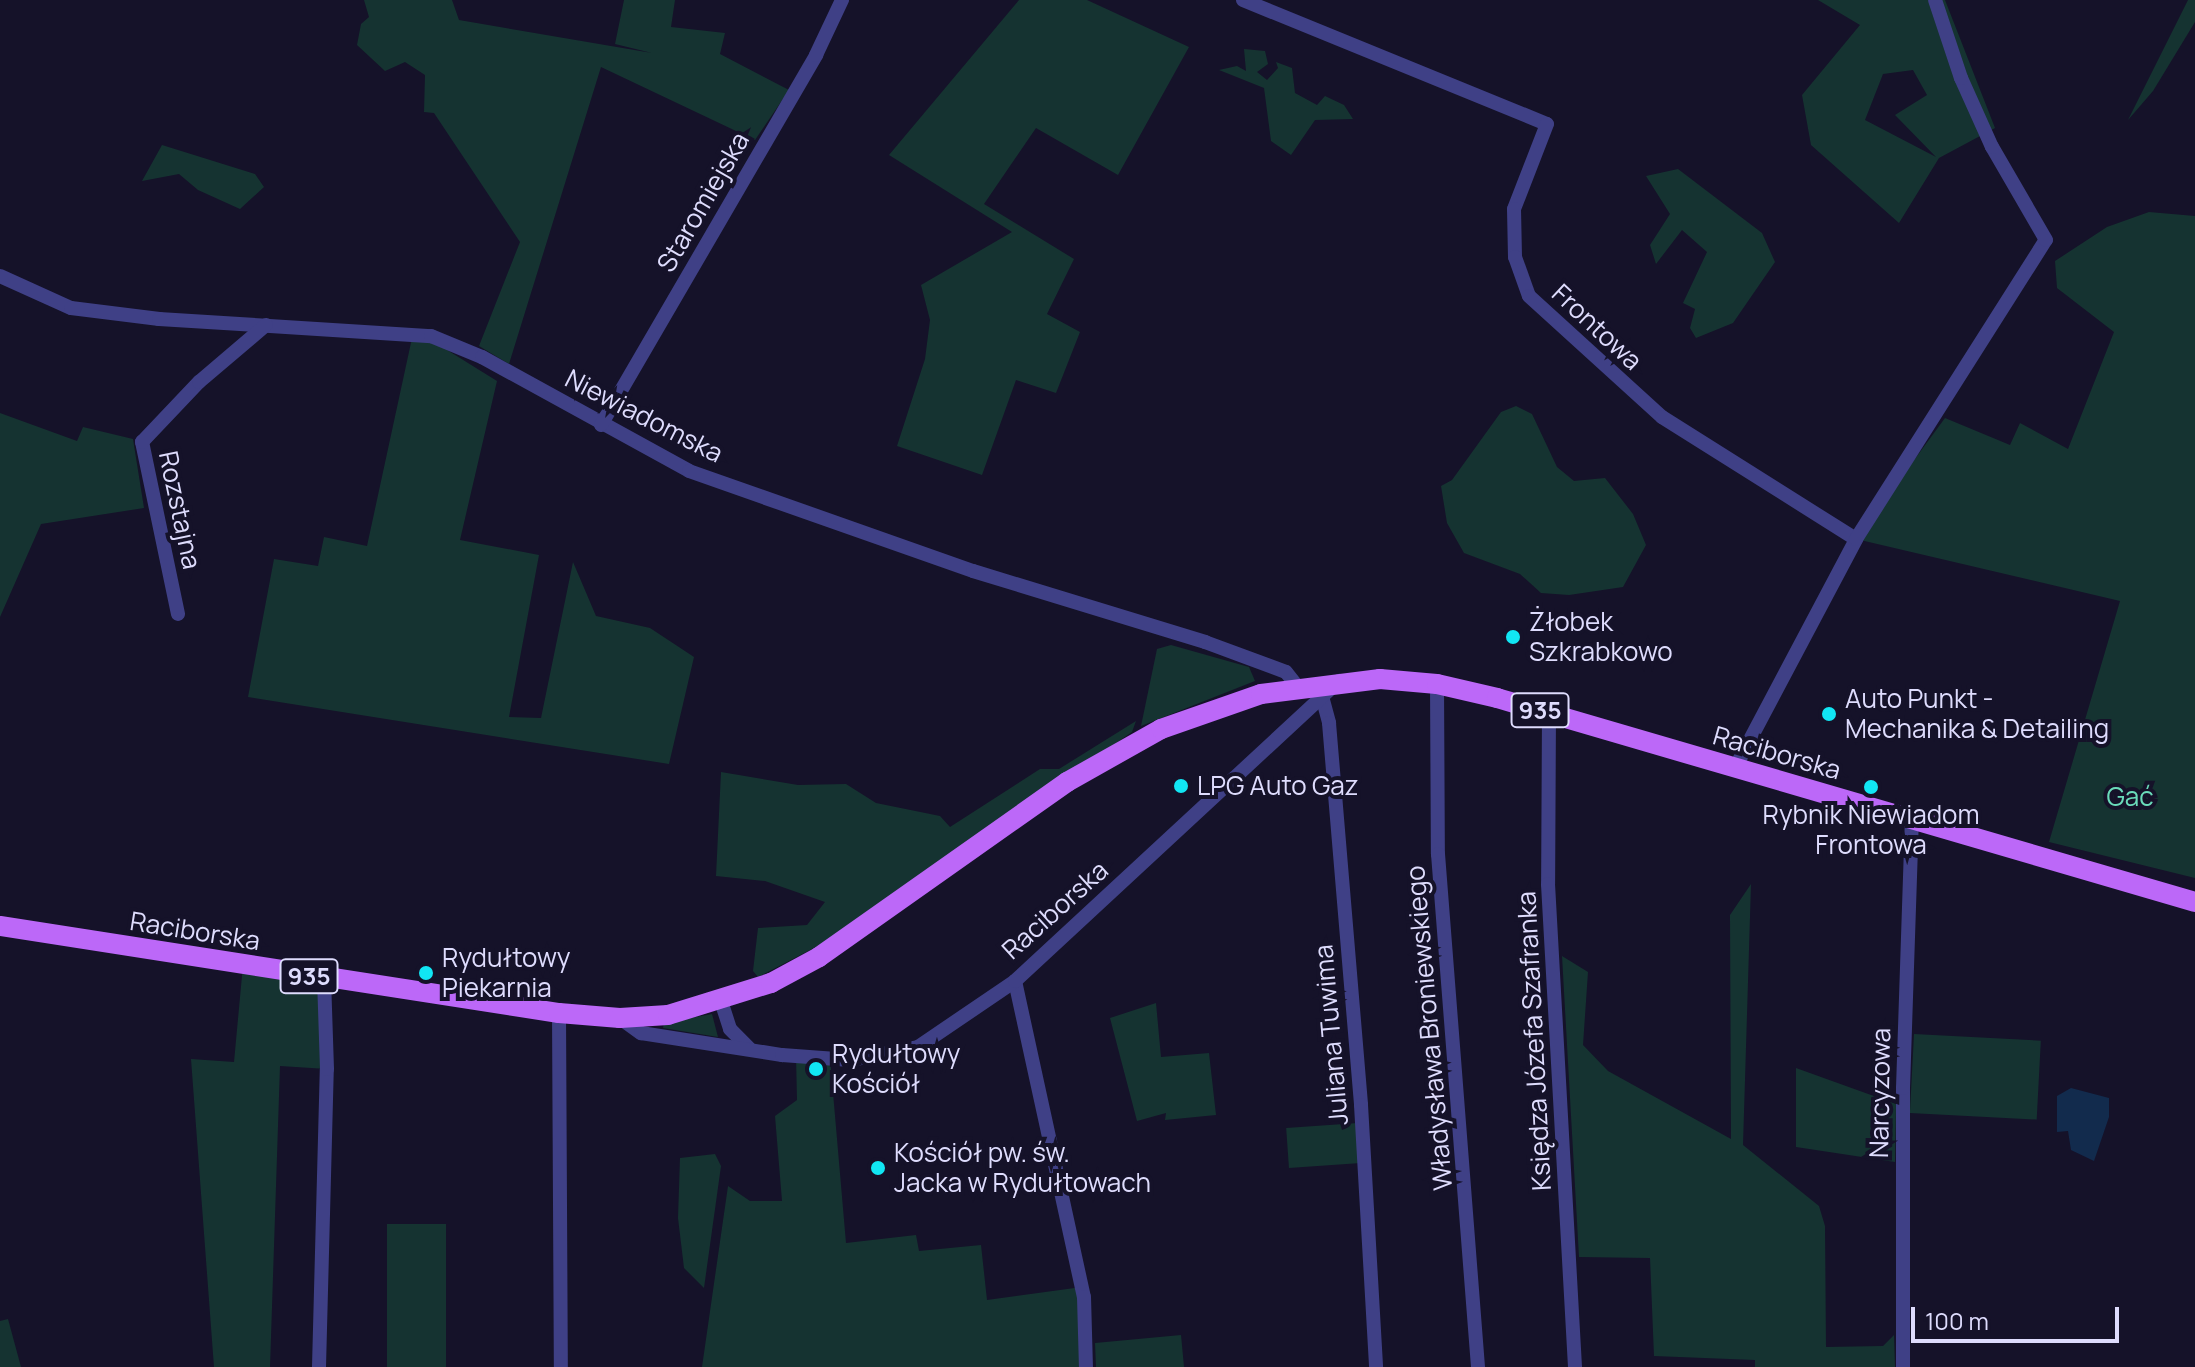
<!DOCTYPE html>
<html>
<head>
<meta charset="utf-8">
<style>
	body { margin:0 }
	#map { position:relative; width:2195px; height:1367px; overflow:hidden; background:#151229; font-family:Manrope,sans-serif }
	div>[style] { position:absolute }
	.green>* { inset:0; background:#153331; transform-origin:0 0 }
	.water>* { inset:0; background:#122b4d }
	.minor>* { height:14px; margin:-7px; padding:0 7px; transform-origin:7px; border-radius:7px; background:#3f4086 }
	.primary>* { height:20px; margin:-10px; padding:0 10px; transform-origin:10px; border-radius:10px; background:#bc68f8 }
	.dots>* { width:22px; height:22px; translate:-50% -50%; box-sizing:border-box; border:4px solid #151229; border-radius:50% }
	span { translate:-50% -50%; white-space:nowrap; text-align:center; line-height:1.15; -webkit-text-stroke:8px #151229; paint-order:stroke }
	.shield-label span { padding:2px 6px; background:#151229; border:2px solid; border-radius:6px; -webkit-text-stroke-width:0 }
	.shield-label { font-size:24px; color:#dedcfd; font-weight:700 }
	.street-label { font-size:26px; color:#dedcfd }
	.poi-label { font-size:26px; color:#dedcfd }
	.left { translate:0 -50%; text-align:left }
	.park-label { font-size:26px; color:#6adbba }
	.scale { position:absolute; left:1911px; top:1307px; width:208px; height:36px; box-sizing:border-box; border:4px solid #dedcfd; border-top:0; padding-left:10px; font-size:24px; line-height:28px; white-space:nowrap; color:#dedcfd; -webkit-text-stroke:6px #151229; paint-order:stroke }
</style>
</head>
<body>
<div id="map">
	<div class="green">
		<i style="clip-path:polygon(364px 0,452px 0,459px 20px,652px 53px,615px 44px,624px 0,675px 0,671px 27px,725px 33px,720px 54px,789px 90px,755px 140px,601px 67px,509px 364px,479px 346px,520px 242px,434px 113px,424px 112px,425px 75px,405px 62px,385px 71px,357px 45px,361px 24px,369px 17px)"></i>
		<i style="clip-path:polygon(1019px 0,1087px 0,1189px 47px,1118px 175px,1036px 128px,984px 204px,1074px 259px,1047px 314px,1080px 332px,1056px 393px,1016px 380px,982px 475px,897px 446px,925px 359px,930px 320px,921px 285px,1012px 232px,889px 155px)"></i>
		<i style="clip-path:polygon(evenodd,1818px 0,1945px 0,1995px 128px,1939px 158px,1899px 223px,1811px 145px,1802px 95px,1860px 25px,1818px 0,1913px 70px,1927px 95px,1895px 115px,1936px 157px,1865px 120px,1883px 74px,1913px 70px)"></i>
		<i style="clip-path:polygon(2188px 0,2195px 0,2195px 22px,2153px 91px,2128px 120px)"></i>
		<i style="clip-path:polygon(1244px 49px,1265px 51px,1268px 64px,1257px 72px,1267px 80px,1278px 68px,1276px 62px,1292px 68px,1295px 93px,1317px 105px,1325px 96px,1344px 105px,1353px 119px,1315px 120px,1291px 155px,1271px 141px,1264px 88px,1219px 70px,1237px 66px,1246px 71px)"></i>
		<i style="clip-path:polygon(162px 145px,255px 174px,264px 187px,240px 209px,198px 190px,179px 174px,142px 181px)"></i>
		<i style="clip-path:polygon(1678px 169px,1762px 233px,1775px 262px,1733px 323px,1696px 338px,1690px 328px,1695px 309px,1683px 303px,1707px 252px,1682px 230px,1656px 264px,1650px 245px,1670px 214px,1646px 176px)"></i>
		<i style="clip-path:polygon(2149px 212px,2195px 216px,2195px 878px,2049px 842px,2120px 601px,1856px 539px,1945px 418px,2010px 445px,2020px 423px,2068px 449px,2114px 332px,2057px 288px,2055px 261px,2107px 227px)"></i>
		<i style="clip-path:polygon(412px 338px,439px 345px,497px 381px,460px 540px,539px 555px,509px 717px,541px 718px,573px 562px,596px 616px,650px 628px,694px 657px,669px 764px,248px 697px,274px 559px,318px 566px,324px 537px,367px 546px)"></i>
		<i style="clip-path:polygon(1516px 406px,1532px 414px,1557px 467px,1574px 481px,1605px 478px,1633px 514px,1646px 545px,1623px 587px,1569px 595px,1541px 593px,1520px 574px,1464px 553px,1447px 523px,1441px 486px,1452px 480px,1501px 412px)"></i>
		<i style="clip-path:polygon(0 413px,77px 441px,83px 427px,133px 439px,144px 508px,41px 524px,0 617px)"></i>
		<i style="clip-path:polygon(1171px 645px,1249px 667px,1255px 681px,1141px 726px,1157px 649px)"></i>
		<i style="clip-path:polygon(1136px 721px,1132px 732px,837px 936px,758px 977px,753px 971px,758px 928px,807px 925px,825px 902px,765px 881px,716px 876px,721px 772px,798px 785px,846px 784px,876px 803px,940px 816px,950px 827px,1040px 769px,1059px 769px)"></i>
		<i style="clip-path:polygon(1751px 884px,1743px 1145px,1819px 1206px,1825px 1226px,1826px 1347px,1883px 1346px,1894px 1335px,1895px 1367px,1755px 1367px,1755px 1360px,1654px 1356px,1650px 1258px,1579px 1257px,1562px 956px,1588px 972px,1583px 1045px,1608px 1071px,1731px 1139px,1730px 915px)"></i>
		<i style="clip-path:polygon(243px 965px,324px 979px,327px 1069px,280px 1066px,270px 1367px,214px 1367px,191px 1059px,234px 1062px)"></i>
		<i style="clip-path:polygon(1156px 1003px,1161px 1057px,1209px 1053px,1216px 1115px,1165px 1120px,1166px 1113px,1137px 1121px,1110px 1018px)"></i>
		<i style="clip-path:polygon(712px 1014px,718px 1037px,663px 1028px,664px 1023px)"></i>
		<i style="left:1914px;top:1034px;width:127px;height:79px;rotate:3deg"></i>
		<i style="clip-path:polygon(796px 1056px,830px 1058px,846px 1243px,916px 1235px,919px 1251px,981px 1245px,987px 1300px,1082px 1287px,1086px 1367px,702px 1367px,728px 1186px,750px 1201px,782px 1201px,775px 1116px,797px 1100px)"></i>
		<i style="clip-path:polygon(1796px 1068px,1896px 1104px,1895px 1162px,1796px 1147px)"></i>
		<i style="left:1358px;top:1123px;width:40px;height:72px;rotate:86deg"></i>
		<i style="clip-path:polygon(715px 1154px,721px 1166px,704px 1288px,684px 1268px,678px 1218px,680px 1158px)"></i>
		<i style="left:446px;top:1224px;width:143px;height:59px;rotate:90deg"></i>
		<i style="clip-path:polygon(8px 1319px,21px 1367px,0 1367px,0 1321px)"></i>
		<i style="clip-path:polygon(1181px 1335px,1184px 1367px,1096px 1367px,1095px 1343px)"></i>
	</div>
	<div class="water">
		<i style="clip-path:polygon(2071px 1088px,2109px 1098px,2109px 1117px,2094px 1161px,2071px 1150px,2068px 1131px,2057px 1132px,2057px 1096px)"></i>
	</div>
	<div class="minor">
		<i style="left:1243px;top:0;width:328px;rotate:22.2deg"></i>
		<i style="left:1547px;top:124px;width:91px;rotate:111.2deg"></i>
		<i style="left:1514px;top:209px;width:48px;rotate:88.8deg"></i>
		<i style="left:1515px;top:257px;width:41px;rotate:70.3deg"></i>
		<i style="left:1529px;top:296px;width:180px;rotate:42.3deg"></i>
		<i style="left:1662px;top:417px;width:229px;rotate:32.2deg"></i>
		<i style="left:0;top:276px;width:78px;rotate:24.3deg"></i>
		<i style="left:71px;top:308px;width:89px;rotate:7.1deg"></i>
		<i style="left:159px;top:319px;width:273px;rotate:3.6deg"></i>
		<i style="left:431px;top:336px;width:55px;rotate:22.4deg"></i>
		<i style="left:482px;top:357px;width:236px;rotate:28.8deg"></i>
		<i style="left:689px;top:471px;width:301px;rotate:19.4deg"></i>
		<i style="left:973px;top:571px;width:243px;rotate:17deg"></i>
		<i style="left:1205px;top:642px;width:86px;rotate:20.3deg"></i>
		<i style="left:1286px;top:672px;width:18px;rotate:52deg"></i>
		<i style="left:601px;top:425px;width:428px;rotate:-59.8deg"></i>
		<i style="left:816px;top:55px;width:61px;rotate:-64.7deg"></i>
		<i style="left:178px;top:614px;width:176px;rotate:-101.8deg"></i>
		<i style="left:142px;top:442px;width:83px;rotate:-46.5deg"></i>
		<i style="left:199px;top:382px;width:88px;rotate:-40.4deg"></i>
		<i style="left:1437px;top:684px;width:170px;rotate:89.7deg"></i>
		<i style="left:1438px;top:854px;width:515px;rotate:85.54deg"></i>
		<i style="left:1323px;top:700px;width:24px;rotate:75deg"></i>
		<i style="left:1329px;top:723px;width:383px;rotate:85.2deg"></i>
		<i style="left:1361px;top:1105px;width:262px;rotate:86.7deg"></i>
		<i style="left:1549px;top:712px;width:172px;rotate:90.3deg"></i>
		<i style="left:1548px;top:884px;width:484px;rotate:86.8deg"></i>
		<i style="left:1735px;top:768px;width:259px;rotate:-62.1deg"></i>
		<i style="left:1856px;top:539px;width:354px;rotate:-57.6deg"></i>
		<i style="left:2046px;top:240px;width:108px;rotate:-120.1deg"></i>
		<i style="left:1992px;top:147px;width:76px;rotate:-114.2deg"></i>
		<i style="left:1961px;top:78px;width:82px;rotate:-108.4deg"></i>
		<i style="left:1015px;top:981px;width:323px;rotate:77.7deg"></i>
		<i style="left:1084px;top:1297px;width:70px;rotate:88.4deg"></i>
		<i style="left:721px;top:1001px;width:29px;rotate:72deg"></i>
		<i style="left:730px;top:1029px;width:27px;rotate:45deg"></i>
		<i style="left:559px;top:1013px;width:354px;rotate:89.7deg"></i>
		<i style="left:620px;top:1018px;width:26px;rotate:36deg"></i>
		<i style="left:641px;top:1033px;width:143px;rotate:8.9deg"></i>
		<i style="left:782px;top:1055px;width:68px;rotate:4.2deg"></i>
		<i style="left:850px;top:1060px;width:69px;rotate:-10.8deg"></i>
		<i style="left:918px;top:1047px;width:117px;rotate:-34.2deg"></i>
		<i style="left:1015px;top:981px;width:442px;rotate:-42.8deg"></i>
		<i style="left:319px;top:1367px;width:298px;rotate:-88.5deg"></i>
		<i style="left:327px;top:1069px;width:90px;rotate:-91.9deg"></i>
		<i style="left:1903px;top:1367px;width:279px;rotate:-90deg"></i>
		<i style="left:1903px;top:1088px;width:268px;rotate:-88.1deg"></i>
	</div>
	<div class="primary">
		<i style="left:0;top:926px;width:566px;rotate:8.85deg"></i>
		<i style="left:559px;top:1013px;width:61px;rotate:4.7deg"></i>
		<i style="left:620px;top:1018px;width:48px;rotate:-3.6deg"></i>
		<i style="left:668px;top:1015px;width:108px;rotate:-17.3deg"></i>
		<i style="left:771px;top:983px;width:55px;rotate:-28.4deg"></i>
		<i style="left:819px;top:957px;width:304px;rotate:-35.2deg"></i>
		<i style="left:1067px;top:782px;width:108px;rotate:-29.4deg"></i>
		<i style="left:1161px;top:729px;width:106px;rotate:-19.3deg"></i>
		<i style="left:1261px;top:694px;width:120px;rotate:-7.2deg"></i>
		<i style="left:1380px;top:679px;width:57px;rotate:5deg"></i>
		<i style="left:1437px;top:684px;width:62px;rotate:13.1deg"></i>
		<i style="left:1497px;top:698px;width:727px;rotate:16.29deg"></i>
	</div>
	<div class="dots">
		<i style="left:1513px;top:637px;background:#11e6f4"></i>
		<i style="left:1829px;top:714px;background:#11e6f4"></i>
		<i style="left:1181px;top:786px;background:#11e6f4"></i>
		<i style="left:1871px;top:787px;background:#11e6f4"></i>
		<i style="left:426px;top:973px;background:#11e6f4"></i>
		<i style="left:816px;top:1069px;background:#11e6f4"></i>
		<i style="left:878px;top:1168px;background:#11e6f4"></i>
	</div>
	<div class="shield-label">
		<span style="left:1540px;top:710px">935</span>
		<span style="left:309px;top:976px">935</span>
	</div>
	<div class="street-label">
		<span style="left:703px;top:202px;rotate:-60deg">Staromiejska</span>
		<span style="left:1597px;top:327px;rotate:43deg">Frontowa</span>
		<span style="left:644px;top:416px;rotate:27deg">Niewiadomska</span>
		<span style="left:180px;top:510px;rotate:78deg">Rozstajna</span>
		<span style="left:1777px;top:753px;rotate:16deg">Raciborska</span>
		<span style="left:1055px;top:910px;rotate:-42deg">Raciborska</span>
		<span style="left:195px;top:931px;rotate:9deg">Raciborska</span>
		<span style="left:1429px;top:1028px;rotate:-95deg">Władysława Broniewskiego</span>
		<span style="left:1331px;top:1035px;rotate:-95deg">Juliana Tuwima</span>
		<span style="left:1534px;top:1041px;rotate:-93deg">Księdza Józefa Szafranka</span>
		<span style="left:1880px;top:1093px;rotate:-89deg">Narcyzowa</span>
	</div>
	<div class="poi-label">
		<span class="left" style="left:1529px;top:637px">Żłobek<br>Szkrabkowo</span>
		<span class="left" style="left:1845px;top:714px">Auto Punkt -<br>Mechanika &amp; Detailing</span>
		<span class="left" style="left:1197px;top:786px">LPG Auto Gaz</span>
		<span style="left:1871px;top:830px">Rybnik Niewiadom<br>Frontowa</span>
		<span class="left" style="left:442px;top:973px">Rydułtowy<br>Piekarnia</span>
		<span class="left" style="left:832px;top:1069px">Rydułtowy<br>Kościół</span>
		<span class="left" style="left:894px;top:1168px">Kościół pw. św.<br>Jacka w Rydułtowach</span>
	</div>
	<div class="park-label">
		<span style="left:2130px;top:797px">Gać</span>
	</div>
	<div class="scale">100 m</div>
</div>
</body>
</html>
